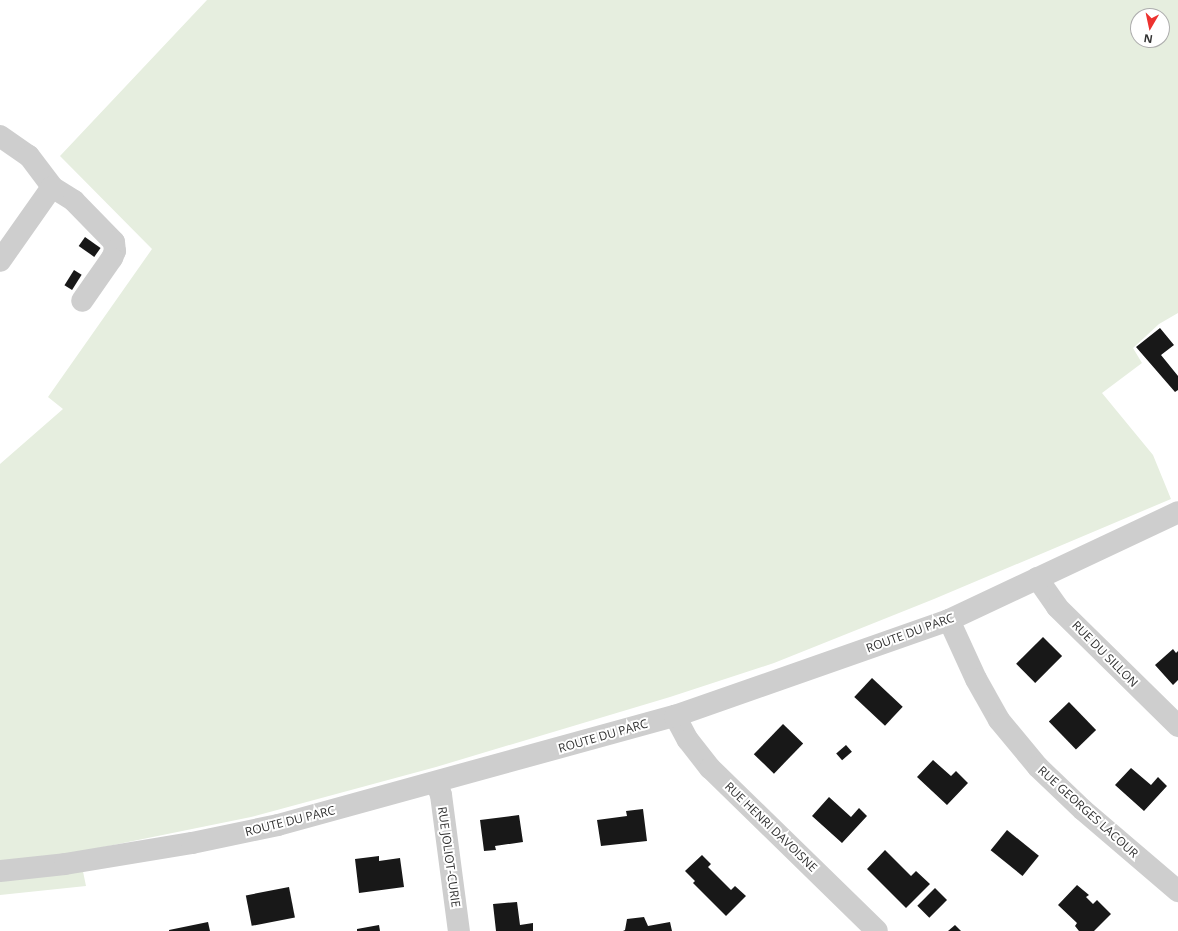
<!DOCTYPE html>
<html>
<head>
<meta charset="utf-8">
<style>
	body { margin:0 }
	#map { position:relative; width:1178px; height:931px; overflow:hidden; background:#fff; font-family:"Open Sans",sans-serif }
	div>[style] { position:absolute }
	.green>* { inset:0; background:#e6eedf }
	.building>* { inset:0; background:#181818; transform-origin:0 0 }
	.minor>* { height:22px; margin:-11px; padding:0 11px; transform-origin:11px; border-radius:11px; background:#cecece }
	span { translate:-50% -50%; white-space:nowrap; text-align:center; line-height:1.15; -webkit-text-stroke:4px #fff; paint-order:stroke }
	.street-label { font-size:12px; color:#313131 }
	.north { position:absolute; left:1130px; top:8px; width:40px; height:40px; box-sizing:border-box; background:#fff; border:1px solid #adadad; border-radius:50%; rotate:189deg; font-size:11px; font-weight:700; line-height:16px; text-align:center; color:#313131 }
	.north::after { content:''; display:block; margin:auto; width:14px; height:18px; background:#ed322f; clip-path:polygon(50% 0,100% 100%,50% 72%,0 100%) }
</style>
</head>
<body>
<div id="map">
	<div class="green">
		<i style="clip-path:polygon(evenodd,207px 0,1178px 0,1178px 313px,1159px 324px,1133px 348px,1142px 363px,1102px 393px,1153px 455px,1171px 499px,934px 599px,774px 663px,670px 697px,436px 767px,251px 817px,79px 852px,86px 886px,0 895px,0 464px,63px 409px,48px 397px,152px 249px,60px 156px,207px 0,1138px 16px,1162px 16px,1162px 40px,1138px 40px,1138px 16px)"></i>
	</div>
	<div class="building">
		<i style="left:85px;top:237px;width:19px;height:11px;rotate:35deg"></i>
		<i style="left:74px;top:270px;width:9px;height:18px;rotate:32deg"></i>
		<i style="clip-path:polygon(1160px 328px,1174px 345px,1161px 355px,1178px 376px,1178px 390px,1175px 392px,1136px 347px)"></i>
		<i style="left:1043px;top:637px;width:27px;height:38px;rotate:45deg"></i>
		<i style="clip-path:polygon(1173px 649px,1176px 653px,1178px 651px,1178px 680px,1173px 685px,1155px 665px)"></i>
		<i style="left:872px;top:678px;width:42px;height:26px;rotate:43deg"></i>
		<i style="left:1069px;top:702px;width:39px;height:28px;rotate:46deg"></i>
		<i style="left:783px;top:724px;width:28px;height:42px;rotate:44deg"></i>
		<i style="left:846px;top:745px;width:9px;height:13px;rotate:49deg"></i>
		<i style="clip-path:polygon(933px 760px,951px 776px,956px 771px,968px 783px,947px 805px,917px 777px)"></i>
		<i style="clip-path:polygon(1131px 768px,1151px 785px,1158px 777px,1167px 786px,1144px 811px,1115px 785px)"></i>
		<i style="clip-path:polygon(829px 797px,851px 817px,859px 808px,867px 816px,842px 843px,812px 816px)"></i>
		<i style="clip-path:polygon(643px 809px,647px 841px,601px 846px,597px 820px,627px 816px,626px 811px)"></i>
		<i style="clip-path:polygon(519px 815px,523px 842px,495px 846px,496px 850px,484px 851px,480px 820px)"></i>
		<i style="left:1007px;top:830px;width:41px;height:26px;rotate:39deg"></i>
		<i style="clip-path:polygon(885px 850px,911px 876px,916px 871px,930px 884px,906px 908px,867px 869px)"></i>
		<i style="clip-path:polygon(702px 855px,711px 864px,708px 867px,731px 890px,735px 886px,746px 896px,726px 916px,693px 883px,695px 881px,685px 871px)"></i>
		<i style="clip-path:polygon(379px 856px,379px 861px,400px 858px,404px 887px,359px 893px,355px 859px)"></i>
		<i style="clip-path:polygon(1077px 885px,1089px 895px,1086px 897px,1093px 904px,1097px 900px,1111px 914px,1094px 931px,1079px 931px,1075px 926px,1077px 923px,1058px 905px)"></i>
		<i style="left:289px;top:887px;width:31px;height:44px;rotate:79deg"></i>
		<i style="left:935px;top:888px;width:17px;height:25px;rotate:45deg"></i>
		<i style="clip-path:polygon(517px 902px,520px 925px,533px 923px,533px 931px,496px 931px,493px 904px)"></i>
		<i style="clip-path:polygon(644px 917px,648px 926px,670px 922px,672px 931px,623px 931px,625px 930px,627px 919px)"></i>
		<i style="clip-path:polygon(208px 922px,210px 931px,169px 931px,169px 930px)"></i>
		<i style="clip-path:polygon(379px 925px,380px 931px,357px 931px,357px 929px)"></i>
		<i style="clip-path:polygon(955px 925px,961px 931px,948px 931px)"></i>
	</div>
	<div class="minor">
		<i style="left:0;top:136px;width:35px;rotate:35deg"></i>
		<i style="left:29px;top:156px;width:39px;rotate:53deg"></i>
		<i style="left:52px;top:187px;width:90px;rotate:125.1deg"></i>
		<i style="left:52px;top:187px;width:26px;rotate:32deg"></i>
		<i style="left:74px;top:201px;width:57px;rotate:45.7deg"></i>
		<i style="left:114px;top:242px;width:9px;rotate:84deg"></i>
		<i style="left:115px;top:251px;width:8px;rotate:113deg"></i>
		<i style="left:112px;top:258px;width:52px;rotate:124.9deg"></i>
		<i style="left:1037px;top:578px;width:35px;rotate:55deg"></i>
		<i style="left:1057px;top:607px;width:170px;rotate:44.5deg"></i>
		<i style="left:949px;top:620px;width:65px;rotate:65.4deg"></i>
		<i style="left:976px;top:679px;width:47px;rotate:60.7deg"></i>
		<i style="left:999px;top:720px;width:61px;rotate:50.3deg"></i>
		<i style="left:1038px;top:767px;width:62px;rotate:43.7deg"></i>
		<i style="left:1083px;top:810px;width:125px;rotate:40.5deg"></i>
		<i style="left:675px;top:716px;width:27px;rotate:62deg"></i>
		<i style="left:688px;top:740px;width:36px;rotate:52deg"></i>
		<i style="left:710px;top:768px;width:233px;rotate:44.3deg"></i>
		<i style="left:436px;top:783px;width:13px;rotate:67deg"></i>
		<i style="left:441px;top:795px;width:137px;rotate:82.5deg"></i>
		<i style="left:0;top:871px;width:65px;rotate:-6.1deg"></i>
		<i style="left:65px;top:864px;width:129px;rotate:-9.4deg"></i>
		<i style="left:192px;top:843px;width:88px;rotate:-11.8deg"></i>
		<i style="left:278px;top:825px;width:412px;rotate:-15.4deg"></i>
		<i style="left:675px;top:716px;width:290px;rotate:-19.3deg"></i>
		<i style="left:949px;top:620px;width:253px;rotate:-25.2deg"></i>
	</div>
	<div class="street-label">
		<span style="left:910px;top:633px;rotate:-20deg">ROUTE DU PARC</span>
		<span style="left:1105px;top:654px;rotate:45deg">RUE DU SILLON</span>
		<span style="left:603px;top:736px;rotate:-16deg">ROUTE DU PARC</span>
		<span style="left:1088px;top:812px;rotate:42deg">RUE GEORGES LACOUR</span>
		<span style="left:290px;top:821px;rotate:-14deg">ROUTE DU PARC</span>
		<span style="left:771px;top:827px;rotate:44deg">RUE HENRI DAVOISNE</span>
		<span style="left:449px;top:857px;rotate:82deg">RUE JOLIOT-CURIE</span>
	</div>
	<div class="north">N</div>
</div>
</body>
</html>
